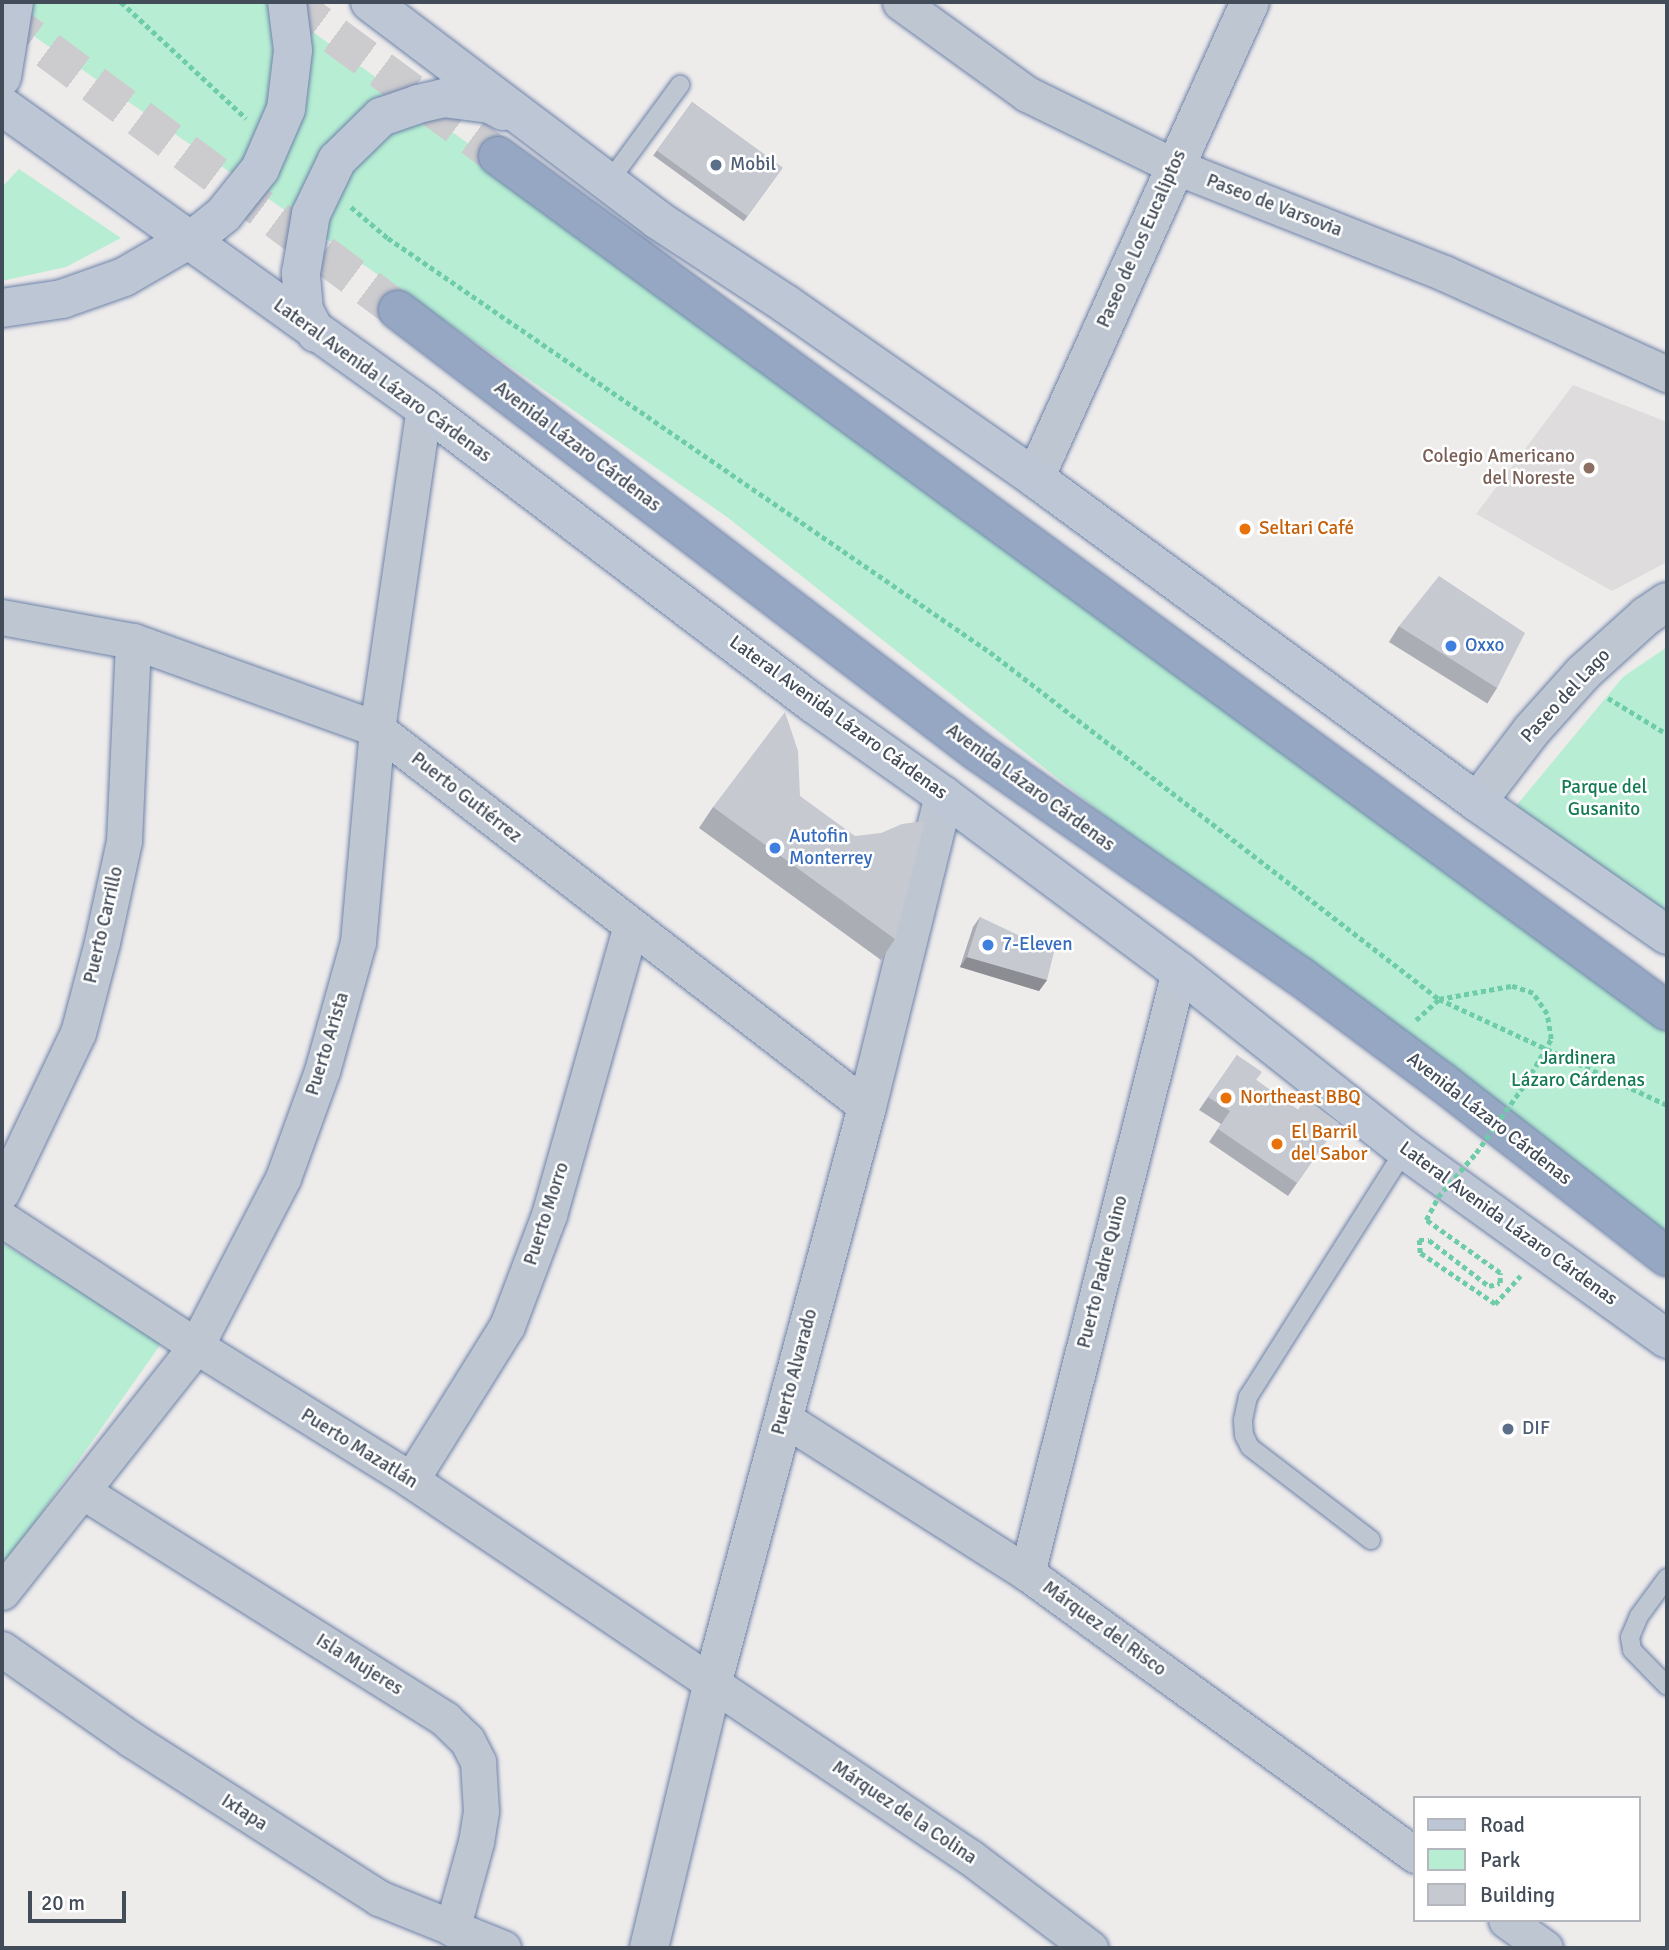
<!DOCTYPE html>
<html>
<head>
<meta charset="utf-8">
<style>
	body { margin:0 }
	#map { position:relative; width:1669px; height:1950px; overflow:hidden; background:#eeebeb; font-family:Signika,sans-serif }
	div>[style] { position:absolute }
	.education>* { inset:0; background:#dfdcdd }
	.green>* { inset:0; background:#b7eed3 }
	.trunk-tunnel>* { height:38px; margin-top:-19px; transform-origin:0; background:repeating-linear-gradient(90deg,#cccbce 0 38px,transparent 0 57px) }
	.path>* { height:4.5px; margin-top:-2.25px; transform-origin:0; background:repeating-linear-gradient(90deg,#6fcca9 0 5px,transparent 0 8.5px) }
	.roads { filter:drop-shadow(0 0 2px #6c82a8) drop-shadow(0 0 2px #6c82a8) }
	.service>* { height:18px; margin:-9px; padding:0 9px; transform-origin:9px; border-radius:9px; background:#bec6d1 }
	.minor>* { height:35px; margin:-17.5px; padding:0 17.5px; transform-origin:17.5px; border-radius:17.5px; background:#bec6d1 }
	.tertiary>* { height:38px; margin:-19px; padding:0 19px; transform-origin:19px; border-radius:19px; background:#bec6d1 }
	.secondary>* { height:38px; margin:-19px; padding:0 19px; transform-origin:19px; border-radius:19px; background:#bdc6d5 }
	.trunk>* { height:38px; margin:-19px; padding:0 19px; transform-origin:19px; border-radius:19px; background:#96a7c4 }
	.path-bridge>* { height:4.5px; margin-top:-2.25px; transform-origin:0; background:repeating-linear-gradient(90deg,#6fcca9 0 5px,transparent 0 8.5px) }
	.wall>* { inset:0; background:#abadb4; transform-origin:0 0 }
	.shaded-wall>* { inset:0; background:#8b8d92 }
	.building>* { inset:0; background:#c7c9d1; transform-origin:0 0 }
	.dots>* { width:19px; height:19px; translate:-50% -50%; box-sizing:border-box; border:4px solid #fff; border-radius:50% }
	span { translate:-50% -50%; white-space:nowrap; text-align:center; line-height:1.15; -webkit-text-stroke:5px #fff; paint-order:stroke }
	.service-label { font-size:19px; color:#4e5e75 }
	.left { translate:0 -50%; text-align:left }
	.street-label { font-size:19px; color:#434c59 }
	.education-label { font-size:19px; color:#785e54 }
	.right { translate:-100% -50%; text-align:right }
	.food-label { font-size:19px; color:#c56008 }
	.shop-label { font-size:19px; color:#366cbe }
	.park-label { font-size:19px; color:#147a53 }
	.frame { position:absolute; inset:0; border:4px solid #434c59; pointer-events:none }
	.legend { position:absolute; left:1413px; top:1796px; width:228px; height:126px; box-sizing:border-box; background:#fff; border:2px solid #b4b7bd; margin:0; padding:9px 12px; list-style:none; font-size:21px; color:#434c59 }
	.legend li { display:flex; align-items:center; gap:14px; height:35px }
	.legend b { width:35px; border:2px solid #b4b7bd }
	.scale { position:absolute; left:28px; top:1891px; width:98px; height:32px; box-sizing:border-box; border:4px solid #434c59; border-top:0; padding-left:9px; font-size:21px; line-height:24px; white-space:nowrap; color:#434c59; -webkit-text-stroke:5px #fff; paint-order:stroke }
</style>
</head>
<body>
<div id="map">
	<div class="education">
		<i style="clip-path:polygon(1573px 385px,1667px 422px,1667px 562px,1612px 591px,1476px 514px)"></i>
	</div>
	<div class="green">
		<i style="clip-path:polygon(2px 2px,271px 2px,809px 388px,1667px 1032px,1667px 1243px,1219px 906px,727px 517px,2px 14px)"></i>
		<i style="clip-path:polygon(19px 169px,121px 238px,66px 267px,2px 281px,2px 187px)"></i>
		<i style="clip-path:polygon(1667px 647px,1667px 921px,1511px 812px,1623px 677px)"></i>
		<i style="clip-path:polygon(2px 1243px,163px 1341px,2px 1569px)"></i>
	</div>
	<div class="trunk-tunnel">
		<i style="left:289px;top:2px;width:260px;rotate:36.4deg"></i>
		<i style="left:2px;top:16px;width:493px;rotate:36.6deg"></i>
	</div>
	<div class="path">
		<i style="left:121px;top:2px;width:171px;rotate:42.9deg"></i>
		<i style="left:351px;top:207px;width:48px;rotate:40deg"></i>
		<i style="left:388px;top:238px;width:731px;rotate:34.52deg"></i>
		<i style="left:990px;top:652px;width:567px;rotate:37.7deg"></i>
		<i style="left:1439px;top:999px;width:251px;rotate:24.9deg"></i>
		<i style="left:1608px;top:698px;width:69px;rotate:31.4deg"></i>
		<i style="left:1416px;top:1020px;width:31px;rotate:-42deg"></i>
		<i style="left:1439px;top:999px;width:73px;rotate:-10.2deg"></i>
		<i style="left:1495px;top:1304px;width:38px;rotate:-48deg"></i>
	</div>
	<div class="roads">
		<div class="service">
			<i style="left:608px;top:183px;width:122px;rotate:-53.7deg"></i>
			<i style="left:1371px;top:1540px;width:153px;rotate:-142.5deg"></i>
			<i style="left:1250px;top:1447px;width:13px;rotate:-117deg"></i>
			<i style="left:1244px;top:1435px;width:15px;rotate:-94deg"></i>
			<i style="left:1243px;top:1420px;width:24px;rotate:-78deg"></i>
			<i style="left:1248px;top:1397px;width:293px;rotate:-57.6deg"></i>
			<i style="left:1667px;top:1578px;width:47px;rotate:126.4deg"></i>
			<i style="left:1639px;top:1616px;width:23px;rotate:113deg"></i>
			<i style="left:1630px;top:1637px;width:13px;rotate:81deg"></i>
			<i style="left:1632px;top:1650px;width:50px;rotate:45.8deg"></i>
		</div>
		<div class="minor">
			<i style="left:900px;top:2px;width:157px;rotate:35.9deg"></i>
			<i style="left:1027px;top:94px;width:164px;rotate:26.1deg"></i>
			<i style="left:1174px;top:166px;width:290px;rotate:21.6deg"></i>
			<i style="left:1444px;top:273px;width:245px;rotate:24.4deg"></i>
			<i style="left:2px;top:617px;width:133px;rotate:10.4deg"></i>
			<i style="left:133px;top:641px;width:259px;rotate:19.8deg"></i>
			<i style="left:377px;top:729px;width:619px;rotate:37.65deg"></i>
			<i style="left:2px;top:1192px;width:176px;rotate:-64.5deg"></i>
			<i style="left:78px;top:1033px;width:94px;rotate:-75.2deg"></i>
			<i style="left:102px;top:942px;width:103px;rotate:-77.7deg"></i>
			<i style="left:124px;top:841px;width:200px;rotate:-87.4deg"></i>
			<i style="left:2px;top:1219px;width:232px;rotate:33.2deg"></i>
			<i style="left:196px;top:1346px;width:253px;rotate:31.9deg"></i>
			<i style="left:411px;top:1480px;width:674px;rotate:34deg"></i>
			<i style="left:970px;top:1857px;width:151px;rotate:37.2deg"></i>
			<i style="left:783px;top:1418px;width:289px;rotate:32.4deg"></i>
			<i style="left:1027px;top:1573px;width:480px;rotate:36deg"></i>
			<i style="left:411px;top:1480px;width:181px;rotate:-58.1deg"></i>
			<i style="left:507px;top:1326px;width:119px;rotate:-69.3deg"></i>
			<i style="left:549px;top:1215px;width:300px;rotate:-74.2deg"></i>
			<i style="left:82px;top:1491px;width:429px;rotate:32.1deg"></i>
			<i style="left:445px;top:1719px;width:30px;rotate:44deg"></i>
			<i style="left:467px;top:1740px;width:25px;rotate:63deg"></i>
			<i style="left:478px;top:1762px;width:49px;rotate:86.5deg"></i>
			<i style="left:481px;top:1811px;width:31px;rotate:99deg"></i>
			<i style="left:476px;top:1842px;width:90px;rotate:105.4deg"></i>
			<i style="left:1027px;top:1573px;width:621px;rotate:-75.83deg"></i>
			<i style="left:2px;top:1592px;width:313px;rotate:-51.7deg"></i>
			<i style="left:196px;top:1346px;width:189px;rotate:-62.6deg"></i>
			<i style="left:283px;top:1178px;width:114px;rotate:-70deg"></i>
			<i style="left:322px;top:1071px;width:134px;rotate:-74.4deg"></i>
			<i style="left:358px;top:942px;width:214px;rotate:-84.9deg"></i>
			<i style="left:377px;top:729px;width:324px;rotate:-81.7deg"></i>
			<i style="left:2px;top:1649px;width:159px;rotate:35deg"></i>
			<i style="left:132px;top:1740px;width:293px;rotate:32.6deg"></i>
			<i style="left:379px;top:1898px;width:134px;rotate:22deg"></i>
			<i style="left:1506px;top:1920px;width:48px;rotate:35.7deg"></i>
		</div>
		<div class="tertiary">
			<i style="left:1035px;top:478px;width:522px;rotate:-65.69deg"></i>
			<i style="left:1477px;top:802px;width:89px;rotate:-52.7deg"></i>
			<i style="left:1531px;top:731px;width:78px;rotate:-48.1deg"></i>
			<i style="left:1583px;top:673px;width:85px;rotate:-42.1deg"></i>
			<i style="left:1646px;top:616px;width:25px;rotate:-34deg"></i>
			<i style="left:649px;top:1948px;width:270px;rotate:-76.5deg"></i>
			<i style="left:712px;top:1685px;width:598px;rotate:-74.99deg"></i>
			<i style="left:867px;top:1107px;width:320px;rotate:-76.1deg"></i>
		</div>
		<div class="secondary">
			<i style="left:370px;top:2px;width:361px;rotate:37.1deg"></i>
			<i style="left:658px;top:220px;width:153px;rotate:33.3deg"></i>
			<i style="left:786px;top:304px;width:304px;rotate:34.9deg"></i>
			<i style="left:1035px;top:478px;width:548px;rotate:36.24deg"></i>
			<i style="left:1477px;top:802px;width:232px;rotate:35deg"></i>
			<i style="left:2px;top:77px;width:76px;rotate:-80.9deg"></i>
			<i style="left:2px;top:106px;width:519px;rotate:35.59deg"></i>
			<i style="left:424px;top:408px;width:490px;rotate:37.2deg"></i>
			<i style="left:814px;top:704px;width:159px;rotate:35.3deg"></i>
			<i style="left:944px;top:796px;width:293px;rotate:36.7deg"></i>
			<i style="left:1179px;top:971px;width:288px;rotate:38.4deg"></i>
			<i style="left:1405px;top:1150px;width:323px;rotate:35.8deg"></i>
			<i style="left:2px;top:308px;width:61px;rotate:-8.5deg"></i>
			<i style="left:62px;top:299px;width:66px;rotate:-19.5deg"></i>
			<i style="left:124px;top:277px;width:90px;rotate:-30deg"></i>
			<i style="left:202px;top:232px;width:28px;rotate:-39deg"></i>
			<i style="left:224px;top:214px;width:58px;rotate:-51.3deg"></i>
			<i style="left:260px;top:169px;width:65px;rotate:-66.6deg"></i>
			<i style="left:286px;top:109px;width:59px;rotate:-83.2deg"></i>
			<i style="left:293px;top:50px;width:48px;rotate:-97.1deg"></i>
			<i style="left:316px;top:333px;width:26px;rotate:-118deg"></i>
			<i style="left:304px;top:310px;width:37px;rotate:-95deg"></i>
			<i style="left:301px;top:273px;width:60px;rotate:-80.4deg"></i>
			<i style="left:311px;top:214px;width:60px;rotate:-64.3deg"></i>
			<i style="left:337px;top:160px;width:62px;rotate:-44.3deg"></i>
			<i style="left:381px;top:117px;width:39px;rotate:-19deg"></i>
			<i style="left:418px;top:104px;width:26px;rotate:-13deg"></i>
			<i style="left:443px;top:98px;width:47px;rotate:7.3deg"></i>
			<i style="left:490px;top:104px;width:15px;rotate:28deg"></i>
		</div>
		<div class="trunk">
			<i style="left:498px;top:156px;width:1448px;rotate:36.18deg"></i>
			<i style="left:398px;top:310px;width:728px;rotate:37.3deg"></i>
			<i style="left:977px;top:751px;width:394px;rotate:34.9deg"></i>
			<i style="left:1300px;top:976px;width:176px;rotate:36.7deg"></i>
			<i style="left:1441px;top:1081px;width:286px;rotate:37.9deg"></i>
		</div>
	</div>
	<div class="path-bridge">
		<i style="left:1495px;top:1304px;width:91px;rotate:-145.8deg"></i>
		<i style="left:1420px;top:1253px;width:13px;rotate:-94deg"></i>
		<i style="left:1419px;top:1240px;width:10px"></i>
		<i style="left:1429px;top:1240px;width:76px;rotate:37.5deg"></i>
		<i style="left:1489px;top:1286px;width:11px;rotate:-15deg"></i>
		<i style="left:1500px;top:1283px;width:10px;rotate:-90deg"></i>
		<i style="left:1500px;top:1273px;width:91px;rotate:-144.4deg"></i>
		<i style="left:1426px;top:1220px;width:26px;rotate:-62deg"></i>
		<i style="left:1438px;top:1197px;width:58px;rotate:-49.2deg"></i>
		<i style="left:1476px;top:1153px;width:88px;rotate:-54.7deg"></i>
		<i style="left:1527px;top:1081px;width:48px;rotate:-60.3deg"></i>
		<i style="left:1551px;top:1039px;width:25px;rotate:-99deg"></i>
		<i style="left:1547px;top:1014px;width:25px;rotate:-124deg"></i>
		<i style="left:1533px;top:993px;width:23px;rotate:-162deg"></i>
	</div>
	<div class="wall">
		<i style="left:692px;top:102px;width:112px;height:66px;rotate:36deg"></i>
		<i style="left:1399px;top:626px;width:116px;height:19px;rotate:32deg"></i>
		<i style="clip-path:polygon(800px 796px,895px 939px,881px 960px,699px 828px,713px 807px)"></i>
		<i style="clip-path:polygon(980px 917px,1047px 980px,1039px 991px,960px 967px,973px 927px)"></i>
		<i style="clip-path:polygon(1237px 1055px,1256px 1080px,1298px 1110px,1339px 1123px,1288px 1196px,1209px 1142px,1221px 1124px,1199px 1110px)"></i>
	</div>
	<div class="shaded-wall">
		<i style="clip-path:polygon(967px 957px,1047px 980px,1039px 991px,960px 967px)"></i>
	</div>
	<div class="building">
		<i style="left:692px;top:102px;width:112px;height:60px;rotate:36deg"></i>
		<i style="clip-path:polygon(1439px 576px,1525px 633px,1497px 688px,1399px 626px)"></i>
		<i style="clip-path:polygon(785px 712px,798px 751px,800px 796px,855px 836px,881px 833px,902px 824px,925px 821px,895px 939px,713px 807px)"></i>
		<i style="clip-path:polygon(980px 917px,1054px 952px,1047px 980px,967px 957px)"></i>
		<i style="clip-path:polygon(1237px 1055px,1262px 1072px,1256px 1080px,1298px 1110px,1305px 1099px,1339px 1123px,1297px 1183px,1218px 1129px,1230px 1111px,1208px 1097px)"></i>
	</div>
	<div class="dots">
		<i style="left:716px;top:165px;background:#5c6f8a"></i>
		<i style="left:1589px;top:468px;background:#8d6e63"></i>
		<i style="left:1245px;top:529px;background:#e8710a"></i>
		<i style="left:1451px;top:646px;background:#3f7fe0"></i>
		<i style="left:775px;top:848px;background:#3f7fe0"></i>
		<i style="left:988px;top:945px;background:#3f7fe0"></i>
		<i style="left:1226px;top:1098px;background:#e8710a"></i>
		<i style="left:1277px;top:1144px;background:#e8710a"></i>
		<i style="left:1508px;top:1429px;background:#5c6f8a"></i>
	</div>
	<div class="service-label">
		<span class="left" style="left:730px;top:165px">Mobil</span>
		<span class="left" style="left:1522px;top:1429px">DIF</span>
	</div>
	<div class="street-label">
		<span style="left:1274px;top:206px;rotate:21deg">Paseo de Varsovia</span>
		<span style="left:1142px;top:239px;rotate:-66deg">Paseo de Los Eucaliptos</span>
		<span style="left:382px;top:381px;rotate:36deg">Lateral Avenida Lázaro Cárdenas</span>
		<span style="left:577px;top:447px;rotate:37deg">Avenida Lázaro Cárdenas</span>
		<span style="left:1566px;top:696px;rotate:-47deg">Paseo del Lago</span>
		<span style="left:838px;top:718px;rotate:36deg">Lateral Avenida Lázaro Cárdenas</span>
		<span style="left:1030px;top:788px;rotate:36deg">Avenida Lázaro Cárdenas</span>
		<span style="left:466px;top:798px;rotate:38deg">Puerto Gutiérrez</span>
		<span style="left:104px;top:925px;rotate:-77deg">Puerto Carrillo</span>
		<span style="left:328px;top:1044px;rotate:-73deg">Puerto Arista</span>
		<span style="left:1489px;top:1119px;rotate:38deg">Avenida Lázaro Cárdenas</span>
		<span style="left:547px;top:1214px;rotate:-72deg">Puerto Morro</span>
		<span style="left:1508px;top:1224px;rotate:36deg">Lateral Avenida Lázaro Cárdenas</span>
		<span style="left:1103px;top:1272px;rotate:-76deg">Puerto Padre Quino</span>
		<span style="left:795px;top:1372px;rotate:-75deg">Puerto Alvarado</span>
		<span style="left:359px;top:1449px;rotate:32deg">Puerto Mazatlán</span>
		<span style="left:1104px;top:1629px;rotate:36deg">Márquez del Risco</span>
		<span style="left:359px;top:1665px;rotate:32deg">Isla Mujeres</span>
		<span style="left:244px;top:1813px;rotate:33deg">Ixtapa</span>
		<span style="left:904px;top:1813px;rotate:34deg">Márquez de la Colina</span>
	</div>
	<div class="education-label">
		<span class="right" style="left:1575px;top:468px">Colegio Americano<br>del Noreste</span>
	</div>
	<div class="food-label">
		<span class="left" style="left:1259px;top:529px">Seltari Café</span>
		<span class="left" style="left:1240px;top:1098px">Northeast BBQ</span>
		<span class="left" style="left:1291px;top:1144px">El Barril<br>del Sabor</span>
	</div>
	<div class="shop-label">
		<span class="left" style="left:1465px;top:646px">Oxxo</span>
		<span class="left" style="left:789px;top:848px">Autofin<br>Monterrey</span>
		<span class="left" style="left:1002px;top:945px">7-Eleven</span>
	</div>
	<div class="park-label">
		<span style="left:1604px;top:799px">Parque del<br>Gusanito</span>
		<span style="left:1578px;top:1070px">Jardinera<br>Lázaro Cárdenas</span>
	</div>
	<div class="frame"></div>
	<ul class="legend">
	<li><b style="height:9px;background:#bdc6d5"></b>Road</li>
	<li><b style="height:19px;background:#b7eed3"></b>Park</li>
	<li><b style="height:19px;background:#c7c9d1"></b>Building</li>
	</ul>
	<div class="scale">20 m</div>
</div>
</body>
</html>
